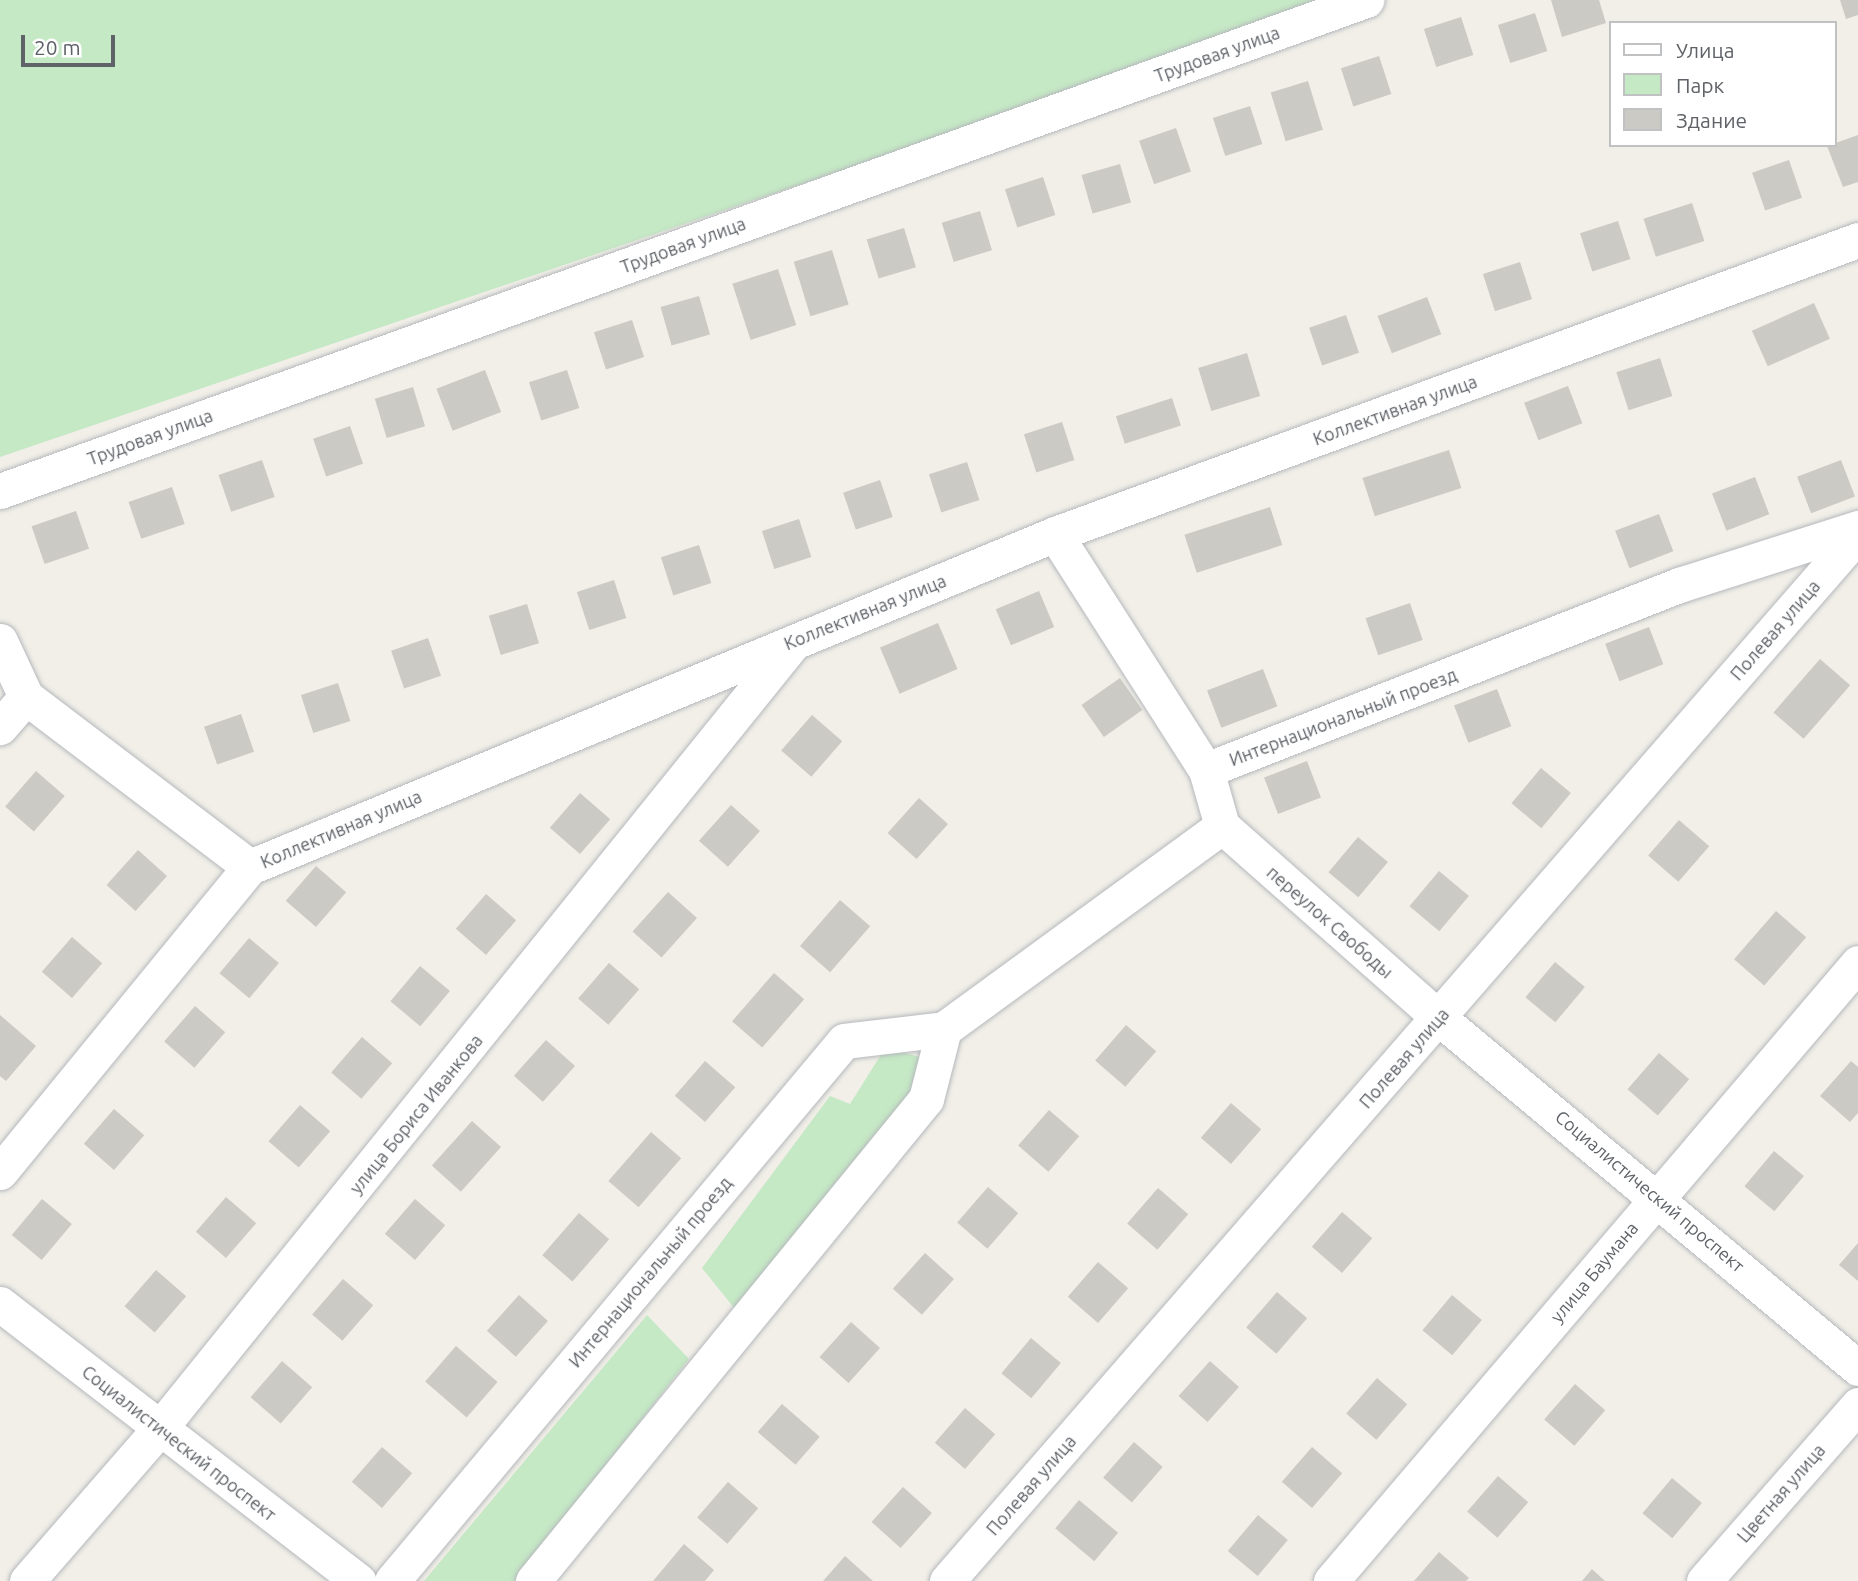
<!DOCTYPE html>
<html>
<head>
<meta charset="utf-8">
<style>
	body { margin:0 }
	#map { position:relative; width:1858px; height:1581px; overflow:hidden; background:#f1efe8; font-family:Ubuntu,sans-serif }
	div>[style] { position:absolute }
	.green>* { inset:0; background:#c5e8c5 }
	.building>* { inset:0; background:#cccac5; transform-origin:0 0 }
	.roads { filter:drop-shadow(0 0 2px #b5b8bc) drop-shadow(0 0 2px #b5b8bc) }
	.minor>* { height:35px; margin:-17.5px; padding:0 17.5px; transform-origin:17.5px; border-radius:17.5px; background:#fff }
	span { translate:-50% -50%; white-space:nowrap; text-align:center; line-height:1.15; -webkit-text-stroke:6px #fff; paint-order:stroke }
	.street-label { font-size:18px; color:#5f6368 }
	.legend { position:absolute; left:1609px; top:21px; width:228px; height:126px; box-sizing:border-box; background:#fff; border:2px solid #bfc1c3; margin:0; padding:9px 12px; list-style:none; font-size:21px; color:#5f6368 }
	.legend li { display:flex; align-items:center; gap:14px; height:35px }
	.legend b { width:35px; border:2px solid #bfc1c3 }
	.scale { position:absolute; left:21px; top:35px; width:94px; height:32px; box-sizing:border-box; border:4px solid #5f6368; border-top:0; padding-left:9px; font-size:21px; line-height:24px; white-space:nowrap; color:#5f6368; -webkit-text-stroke:5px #fff; paint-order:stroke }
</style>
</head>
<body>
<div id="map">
	<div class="green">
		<i style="clip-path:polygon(0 0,1342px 0,0 457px)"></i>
		<i style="clip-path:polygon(898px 1051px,920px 1057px,917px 1092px,735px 1309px,702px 1268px,830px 1096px,850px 1104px,882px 1053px)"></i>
		<i style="clip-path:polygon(647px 1315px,689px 1359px,515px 1581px,424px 1581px)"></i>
	</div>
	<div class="building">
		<i style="clip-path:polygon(1551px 0,1599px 0,1606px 23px,1562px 37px)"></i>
		<i style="clip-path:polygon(1840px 0,1858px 0,1858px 15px,1846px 19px)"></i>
		<i style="left:1535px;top:13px;width:40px;height:39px;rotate:72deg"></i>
		<i style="left:1461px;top:17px;width:40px;height:39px;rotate:72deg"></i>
		<i style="left:1379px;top:56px;width:40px;height:40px;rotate:72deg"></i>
		<i style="left:1308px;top:81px;width:51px;height:39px;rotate:73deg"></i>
		<i style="left:1250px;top:106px;width:40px;height:39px;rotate:72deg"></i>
		<i style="left:1176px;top:128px;width:46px;height:39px;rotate:71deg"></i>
		<i style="clip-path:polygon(1858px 135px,1858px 182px,1843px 187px,1827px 146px)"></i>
		<i style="left:1789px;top:160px;width:40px;height:39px;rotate:71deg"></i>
		<i style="left:1120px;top:164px;width:40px;height:40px;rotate:74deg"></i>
		<i style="left:1043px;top:177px;width:40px;height:40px;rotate:72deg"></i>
		<i style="left:1692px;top:203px;width:40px;height:51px;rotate:72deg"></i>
		<i style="left:980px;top:211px;width:41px;height:40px;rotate:73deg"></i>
		<i style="left:1618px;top:221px;width:40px;height:40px;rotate:72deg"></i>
		<i style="left:904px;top:228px;width:41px;height:39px;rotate:73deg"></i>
		<i style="left:832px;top:250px;width:57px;height:40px;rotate:73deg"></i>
		<i style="left:1520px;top:262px;width:39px;height:39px;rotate:72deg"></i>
		<i style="left:778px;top:269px;width:59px;height:48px;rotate:72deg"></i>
		<i style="left:699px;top:296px;width:40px;height:40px;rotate:74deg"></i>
		<i style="left:1427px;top:297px;width:40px;height:53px;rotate:69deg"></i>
		<i style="left:1814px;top:303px;width:39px;height:68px;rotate:66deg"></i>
		<i style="left:1346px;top:315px;width:40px;height:39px;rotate:71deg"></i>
		<i style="left:632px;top:320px;width:39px;height:40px;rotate:72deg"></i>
		<i style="left:1247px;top:353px;width:45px;height:51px;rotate:73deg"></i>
		<i style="left:1660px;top:358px;width:40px;height:46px;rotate:72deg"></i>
		<i style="left:485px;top:370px;width:45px;height:52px;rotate:69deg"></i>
		<i style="left:567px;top:370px;width:40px;height:40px;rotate:72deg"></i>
		<i style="left:1568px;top:386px;width:40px;height:47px;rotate:69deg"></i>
		<i style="left:413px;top:387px;width:41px;height:40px;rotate:73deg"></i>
		<i style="left:1172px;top:398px;width:29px;height:59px;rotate:72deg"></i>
		<i style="left:1062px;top:422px;width:40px;height:40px;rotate:72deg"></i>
		<i style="left:350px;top:426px;width:40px;height:39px;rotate:71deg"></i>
		<i style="left:1449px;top:450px;width:40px;height:91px;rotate:72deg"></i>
		<i style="left:262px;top:460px;width:39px;height:46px;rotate:71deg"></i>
		<i style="left:1841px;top:460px;width:39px;height:47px;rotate:69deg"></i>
		<i style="left:967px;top:462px;width:40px;height:40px;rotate:72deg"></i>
		<i style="left:1755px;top:477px;width:40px;height:46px;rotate:69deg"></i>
		<i style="left:880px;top:480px;width:39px;height:39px;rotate:71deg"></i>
		<i style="left:172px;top:487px;width:39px;height:46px;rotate:71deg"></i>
		<i style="left:1270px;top:507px;width:40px;height:90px;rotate:72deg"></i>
		<i style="left:76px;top:511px;width:40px;height:47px;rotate:71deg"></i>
		<i style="left:1659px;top:514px;width:40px;height:47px;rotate:69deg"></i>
		<i style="left:799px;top:519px;width:40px;height:39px;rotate:72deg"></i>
		<i style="left:699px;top:545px;width:40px;height:40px;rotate:72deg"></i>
		<i style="left:614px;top:580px;width:40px;height:39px;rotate:72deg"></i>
		<i style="left:1039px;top:591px;width:39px;height:47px;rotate:67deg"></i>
		<i style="left:1410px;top:603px;width:39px;height:47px;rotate:71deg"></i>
		<i style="left:527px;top:604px;width:41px;height:40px;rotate:73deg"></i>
		<i style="left:938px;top:623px;width:50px;height:63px;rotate:67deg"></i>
		<i style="left:1649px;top:627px;width:40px;height:47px;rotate:69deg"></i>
		<i style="left:428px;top:638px;width:40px;height:39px;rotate:71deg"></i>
		<i style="left:1820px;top:659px;width:40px;height:71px;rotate:41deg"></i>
		<i style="left:1263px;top:669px;width:40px;height:60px;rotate:69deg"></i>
		<i style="left:1120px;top:678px;width:39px;height:47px;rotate:55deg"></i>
		<i style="left:338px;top:683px;width:40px;height:39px;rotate:72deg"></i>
		<i style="left:1497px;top:689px;width:40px;height:46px;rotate:69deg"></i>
		<i style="left:241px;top:714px;width:40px;height:39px;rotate:71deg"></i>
		<i style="left:812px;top:715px;width:40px;height:47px;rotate:41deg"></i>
		<i style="left:1307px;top:761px;width:39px;height:46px;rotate:69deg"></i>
		<i style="left:1541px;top:768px;width:39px;height:46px;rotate:40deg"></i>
		<i style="left:36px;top:771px;width:38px;height:47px;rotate:41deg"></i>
		<i style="left:580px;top:793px;width:40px;height:46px;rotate:41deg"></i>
		<i style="left:919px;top:798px;width:39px;height:47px;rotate:42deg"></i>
		<i style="left:731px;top:805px;width:39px;height:48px;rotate:42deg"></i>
		<i style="left:1679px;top:820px;width:40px;height:47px;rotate:41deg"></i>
		<i style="left:1358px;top:837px;width:39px;height:46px;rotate:40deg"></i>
		<i style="left:138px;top:850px;width:39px;height:47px;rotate:42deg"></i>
		<i style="left:316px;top:866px;width:40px;height:46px;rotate:41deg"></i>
		<i style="left:1439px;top:871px;width:39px;height:46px;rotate:40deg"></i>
		<i style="left:668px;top:892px;width:39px;height:53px;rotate:42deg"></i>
		<i style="left:486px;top:894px;width:40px;height:46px;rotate:41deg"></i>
		<i style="left:840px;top:900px;width:40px;height:61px;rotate:41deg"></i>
		<i style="left:1776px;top:911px;width:40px;height:64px;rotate:41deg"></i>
		<i style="left:72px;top:937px;width:40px;height:46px;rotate:41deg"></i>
		<i style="left:249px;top:938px;width:39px;height:46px;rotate:40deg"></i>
		<i style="left:1555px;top:962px;width:39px;height:46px;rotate:40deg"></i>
		<i style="left:609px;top:963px;width:40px;height:47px;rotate:41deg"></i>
		<i style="left:420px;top:966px;width:39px;height:46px;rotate:40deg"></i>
		<i style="left:774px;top:973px;width:40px;height:64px;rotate:41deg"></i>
		<i style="left:195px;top:1006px;width:40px;height:47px;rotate:41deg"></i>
		<i style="clip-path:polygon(0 1015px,36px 1046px,6px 1081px,0 1076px)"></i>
		<i style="left:1126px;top:1025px;width:40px;height:47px;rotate:41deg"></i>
		<i style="left:362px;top:1037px;width:40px;height:47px;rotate:41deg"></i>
		<i style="left:546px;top:1040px;width:39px;height:48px;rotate:42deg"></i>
		<i style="left:1659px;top:1053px;width:40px;height:48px;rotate:41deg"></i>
		<i style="left:705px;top:1061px;width:40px;height:46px;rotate:41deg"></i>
		<i style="clip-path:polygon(1851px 1061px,1858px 1067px,1858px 1113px,1850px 1122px,1820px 1096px)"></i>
		<i style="left:1231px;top:1103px;width:40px;height:46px;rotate:41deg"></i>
		<i style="left:300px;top:1105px;width:40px;height:48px;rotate:41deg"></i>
		<i style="left:114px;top:1109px;width:40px;height:46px;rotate:41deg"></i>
		<i style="left:1049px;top:1110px;width:40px;height:47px;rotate:41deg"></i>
		<i style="left:472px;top:1121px;width:39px;height:60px;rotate:42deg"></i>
		<i style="left:651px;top:1132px;width:40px;height:65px;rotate:41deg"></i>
		<i style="left:1774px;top:1151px;width:39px;height:46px;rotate:40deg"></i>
		<i style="left:988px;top:1187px;width:40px;height:47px;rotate:41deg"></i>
		<i style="left:1158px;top:1188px;width:40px;height:47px;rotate:41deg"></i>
		<i style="left:226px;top:1197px;width:40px;height:46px;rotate:41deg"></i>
		<i style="left:42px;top:1199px;width:39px;height:47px;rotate:40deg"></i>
		<i style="left:415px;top:1199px;width:40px;height:46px;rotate:41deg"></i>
		<i style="left:1342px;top:1212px;width:40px;height:46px;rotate:41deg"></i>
		<i style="left:579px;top:1213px;width:40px;height:56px;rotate:41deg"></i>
		<i style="clip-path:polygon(1858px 1243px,1858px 1281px,1839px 1265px)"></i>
		<i style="left:925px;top:1253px;width:39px;height:48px;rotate:42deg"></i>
		<i style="left:1098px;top:1262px;width:40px;height:46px;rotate:41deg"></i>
		<i style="left:156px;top:1270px;width:40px;height:48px;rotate:41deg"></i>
		<i style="left:343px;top:1279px;width:40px;height:47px;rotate:41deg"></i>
		<i style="left:1277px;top:1292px;width:40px;height:47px;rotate:41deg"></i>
		<i style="left:519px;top:1295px;width:39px;height:48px;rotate:42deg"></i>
		<i style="left:1452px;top:1295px;width:39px;height:46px;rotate:40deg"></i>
		<i style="left:851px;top:1322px;width:39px;height:47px;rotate:42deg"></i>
		<i style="left:1031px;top:1338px;width:39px;height:46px;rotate:40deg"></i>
		<i style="left:456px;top:1346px;width:55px;height:47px;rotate:41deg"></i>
		<i style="left:282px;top:1361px;width:40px;height:48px;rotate:41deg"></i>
		<i style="left:1210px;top:1361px;width:39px;height:47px;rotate:42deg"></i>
		<i style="left:1377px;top:1378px;width:40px;height:47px;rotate:41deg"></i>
		<i style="left:1575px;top:1384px;width:40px;height:47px;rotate:41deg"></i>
		<i style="left:782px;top:1404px;width:50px;height:37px;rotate:41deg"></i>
		<i style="left:965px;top:1408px;width:40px;height:46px;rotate:41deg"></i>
		<i style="left:1134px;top:1442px;width:38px;height:47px;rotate:41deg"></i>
		<i style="left:382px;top:1447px;width:40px;height:46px;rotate:41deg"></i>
		<i style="left:1312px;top:1447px;width:40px;height:46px;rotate:41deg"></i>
		<i style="left:1498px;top:1476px;width:40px;height:47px;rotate:41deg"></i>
		<i style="left:1672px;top:1478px;width:39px;height:46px;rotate:40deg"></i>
		<i style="left:728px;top:1482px;width:40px;height:47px;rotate:41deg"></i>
		<i style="left:903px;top:1487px;width:39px;height:47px;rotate:42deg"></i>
		<i style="left:1079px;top:1500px;width:51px;height:37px;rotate:40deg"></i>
		<i style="left:1258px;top:1515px;width:39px;height:47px;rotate:40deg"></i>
		<i style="clip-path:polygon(684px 1544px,714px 1570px,705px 1581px,653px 1581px)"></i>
		<i style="clip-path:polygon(1439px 1552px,1469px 1578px,1466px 1581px,1414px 1581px)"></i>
		<i style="clip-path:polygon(845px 1556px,873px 1581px,823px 1581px)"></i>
		<i style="clip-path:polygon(1592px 1569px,1605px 1581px,1582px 1581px)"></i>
	</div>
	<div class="roads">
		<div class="minor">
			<i style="left:0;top:491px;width:1452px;rotate:-19.77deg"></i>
			<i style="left:1055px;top:534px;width:280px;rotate:57.4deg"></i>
			<i style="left:0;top:641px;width:62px;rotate:65.1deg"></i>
			<i style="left:26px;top:697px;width:40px;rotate:131deg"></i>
			<i style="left:26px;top:697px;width:281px;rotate:37.2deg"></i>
			<i style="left:1222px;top:826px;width:290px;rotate:41.5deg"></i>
			<i style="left:1439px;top:1018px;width:546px;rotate:39.87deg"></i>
			<i style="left:0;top:1172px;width:394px;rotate:-50.7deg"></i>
			<i style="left:250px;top:867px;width:871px;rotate:-22.47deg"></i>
			<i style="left:1055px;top:534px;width:855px;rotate:-20.11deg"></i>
			<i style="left:0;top:1304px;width:453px;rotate:37.7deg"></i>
			<i style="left:27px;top:1581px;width:203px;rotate:-49deg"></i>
			<i style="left:160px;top:1428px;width:1010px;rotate:-51.11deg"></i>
			<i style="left:392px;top:1581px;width:704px;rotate:-50.07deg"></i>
			<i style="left:844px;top:1041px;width:101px;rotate:-6.8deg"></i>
			<i style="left:533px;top:1581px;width:622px;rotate:-50.81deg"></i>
			<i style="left:926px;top:1099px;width:72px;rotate:-75.6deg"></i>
			<i style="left:944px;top:1029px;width:344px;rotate:-36.1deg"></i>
			<i style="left:1222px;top:826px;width:58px;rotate:-105.9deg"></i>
			<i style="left:1206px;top:770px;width:508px;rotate:-21.36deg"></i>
			<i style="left:1679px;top:585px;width:188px;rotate:-17.7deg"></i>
			<i style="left:947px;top:1581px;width:1388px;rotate:-48.97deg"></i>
			<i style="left:1331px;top:1581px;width:812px;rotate:-49.54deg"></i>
			<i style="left:1704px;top:1581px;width:234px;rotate:-48.8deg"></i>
		</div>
	</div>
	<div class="street-label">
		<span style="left:1217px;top:54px;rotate:-20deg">Трудовая улица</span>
		<span style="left:683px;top:245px;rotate:-20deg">Трудовая улица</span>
		<span style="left:1395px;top:410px;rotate:-20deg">Коллективная улица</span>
		<span style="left:150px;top:437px;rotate:-20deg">Трудовая улица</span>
		<span style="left:865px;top:612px;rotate:-22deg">Коллективная улица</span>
		<span style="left:1775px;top:630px;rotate:-49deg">Полевая улица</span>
		<span style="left:1343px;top:717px;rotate:-21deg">Интернациональный проезд</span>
		<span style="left:341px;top:829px;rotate:-23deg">Коллективная улица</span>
		<span style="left:1330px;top:922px;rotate:41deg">переулок Свободы</span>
		<span style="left:1404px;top:1058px;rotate:-49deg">Полевая улица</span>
		<span style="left:416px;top:1114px;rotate:-51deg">улица Бориса Иванкова</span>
		<span style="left:1650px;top:1191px;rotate:40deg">Социалистический проспект</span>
		<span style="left:650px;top:1272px;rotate:-50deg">Интернациональный проезд</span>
		<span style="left:1594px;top:1272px;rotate:-50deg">улица Баумана</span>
		<span style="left:179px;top:1443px;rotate:38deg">Социалистический проспект</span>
		<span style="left:1031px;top:1485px;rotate:-49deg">Полевая улица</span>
		<span style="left:1781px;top:1493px;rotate:-49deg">Цветная улица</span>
	</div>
	<ul class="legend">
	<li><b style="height:9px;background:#fff"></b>Улица</li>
	<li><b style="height:19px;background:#c5e8c5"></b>Парк</li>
	<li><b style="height:19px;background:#cccac5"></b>Здание</li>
	</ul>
	<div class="scale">20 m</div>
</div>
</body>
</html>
